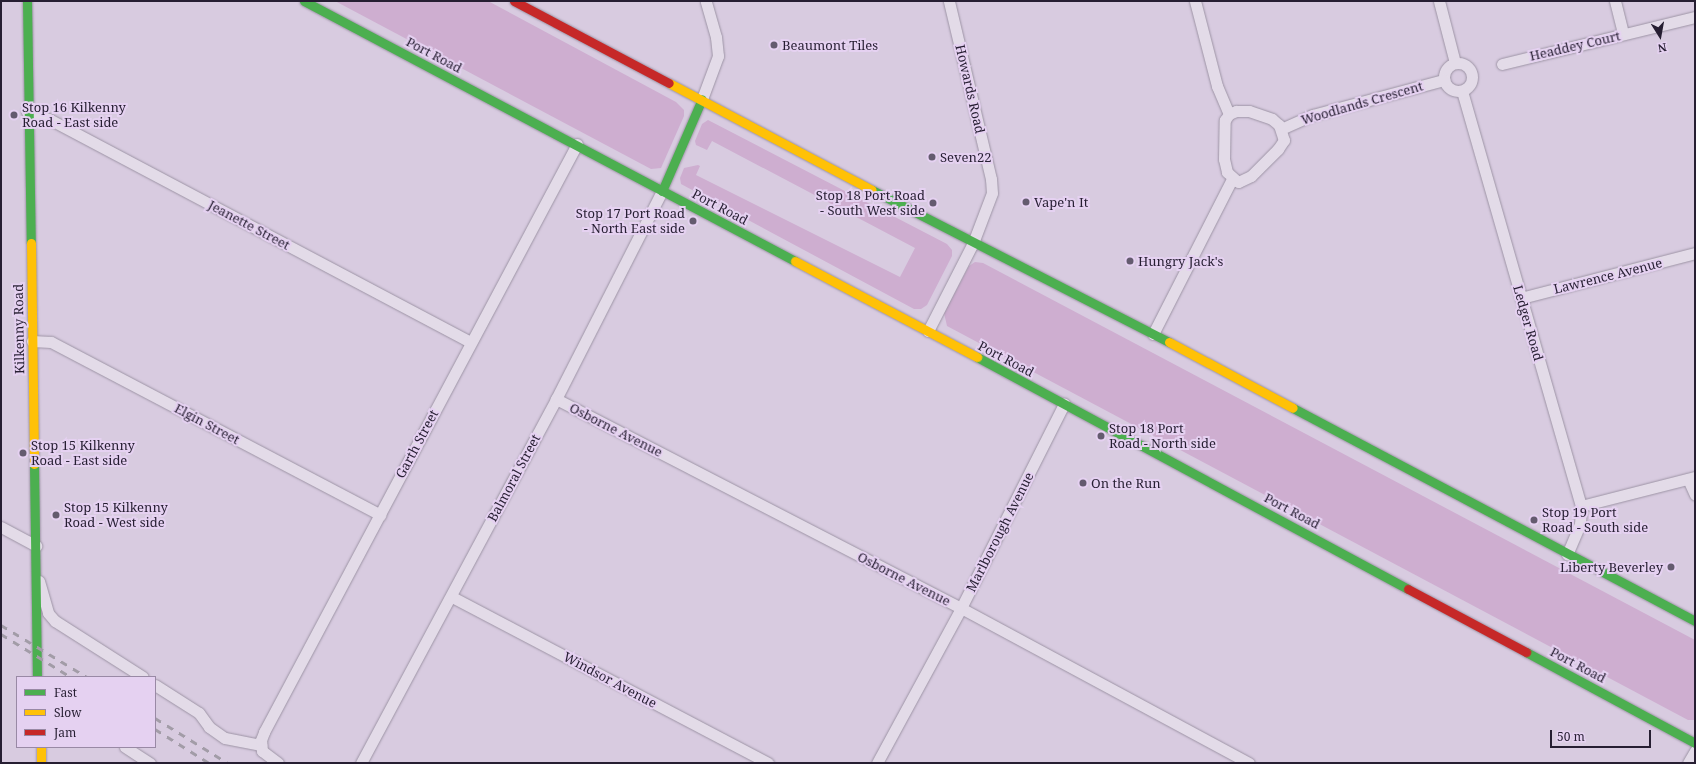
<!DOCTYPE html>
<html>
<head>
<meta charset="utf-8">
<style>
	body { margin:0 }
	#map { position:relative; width:1696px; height:764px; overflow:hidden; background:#d8cbe0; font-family:"Noto Serif",serif }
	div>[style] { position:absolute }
	.green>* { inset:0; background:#ceaed0 }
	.roads { filter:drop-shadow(0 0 1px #9d94a5) drop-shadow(0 0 1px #9d94a5) }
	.street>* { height:11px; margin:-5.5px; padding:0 5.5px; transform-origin:5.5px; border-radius:5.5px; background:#e3dbe8 }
	.street>.ring { margin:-5.5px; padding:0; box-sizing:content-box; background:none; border:11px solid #e3dbe8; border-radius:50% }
	.fast>* { height:9px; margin:-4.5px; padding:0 4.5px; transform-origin:4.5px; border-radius:4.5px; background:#4caf50 }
	.slow>* { height:9px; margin:-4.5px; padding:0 4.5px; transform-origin:4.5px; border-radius:4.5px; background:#ffc107 }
	.jam>* { height:9px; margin:-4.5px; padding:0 4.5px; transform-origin:4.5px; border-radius:4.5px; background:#c62828 }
	.rail>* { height:3px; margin-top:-1.5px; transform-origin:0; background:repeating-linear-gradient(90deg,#a29ca7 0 7px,transparent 0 14px) }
	.dots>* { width:11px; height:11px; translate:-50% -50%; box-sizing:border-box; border:2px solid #e5d1f1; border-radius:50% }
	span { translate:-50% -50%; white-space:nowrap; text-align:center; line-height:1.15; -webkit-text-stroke:4px #e5d1f1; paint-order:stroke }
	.poi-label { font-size:13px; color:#261e32 }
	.left { translate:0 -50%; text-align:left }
	.right { translate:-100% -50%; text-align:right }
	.street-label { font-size:13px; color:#261e32 }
	.frame { position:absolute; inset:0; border:2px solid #261e32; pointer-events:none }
	.legend { position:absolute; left:16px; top:676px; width:140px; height:72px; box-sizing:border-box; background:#e5d1f1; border:1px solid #9989a5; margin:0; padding:5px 7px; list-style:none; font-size:12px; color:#261e32 }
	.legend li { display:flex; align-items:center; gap:8px; height:20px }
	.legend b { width:20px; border:1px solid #9989a5 }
	.north { position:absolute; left:1640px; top:16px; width:40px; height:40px; -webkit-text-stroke:3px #e5d1f1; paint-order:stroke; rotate:169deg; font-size:11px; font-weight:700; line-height:16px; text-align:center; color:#261e32 }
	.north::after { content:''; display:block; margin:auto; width:14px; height:18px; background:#261e32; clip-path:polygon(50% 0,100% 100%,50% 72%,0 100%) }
	.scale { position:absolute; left:1550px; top:730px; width:101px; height:18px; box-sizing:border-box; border:2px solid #261e32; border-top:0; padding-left:5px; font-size:12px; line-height:14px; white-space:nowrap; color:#261e32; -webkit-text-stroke:3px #e5d1f1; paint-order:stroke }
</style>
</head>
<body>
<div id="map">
	<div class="green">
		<i style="clip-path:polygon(335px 1px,488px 1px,676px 102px,684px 110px,684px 116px,661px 168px,651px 169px)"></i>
		<i style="clip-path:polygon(708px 120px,947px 244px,952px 250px,952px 256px,927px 305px,921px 309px,914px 309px,681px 184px,680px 178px,684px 168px,698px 165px,700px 166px,696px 175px,900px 277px,915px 248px,712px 141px,707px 150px,696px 145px,695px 141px,702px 124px)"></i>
		<i style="clip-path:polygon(975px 262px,983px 263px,1695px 640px,1695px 720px,1688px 720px,947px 326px,944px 313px,969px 266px)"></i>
	</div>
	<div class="roads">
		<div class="street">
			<i style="left:1195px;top:1px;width:88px;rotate:75.5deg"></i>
			<i style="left:1217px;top:86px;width:30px;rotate:67deg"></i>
			<i style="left:1439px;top:1px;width:64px;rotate:75.5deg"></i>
			<i style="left:1615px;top:1px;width:34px;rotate:76deg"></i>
			<i class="ring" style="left:1444px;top:63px;width:17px;height:17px"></i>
			<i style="left:1502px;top:64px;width:199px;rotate:-13.7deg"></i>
			<i style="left:1462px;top:91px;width:432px;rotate:74deg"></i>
			<i style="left:1581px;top:506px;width:18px;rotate:93deg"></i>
			<i style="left:1580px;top:524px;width:33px;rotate:113deg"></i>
			<i style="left:702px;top:99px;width:46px;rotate:-69.6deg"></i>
			<i style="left:718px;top:56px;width:19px;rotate:-96deg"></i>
			<i style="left:716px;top:37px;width:37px;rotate:-106deg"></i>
			<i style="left:1236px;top:111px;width:13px"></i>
			<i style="left:1249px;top:111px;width:24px;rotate:19deg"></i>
			<i style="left:1272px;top:119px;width:9px;rotate:41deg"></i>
			<i style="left:1279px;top:125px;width:16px;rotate:72deg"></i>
			<i style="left:1284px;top:140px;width:11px;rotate:124deg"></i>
			<i style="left:1278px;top:149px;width:38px;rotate:135deg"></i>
			<i style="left:1251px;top:176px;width:14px;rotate:155deg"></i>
			<i style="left:1238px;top:182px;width:15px;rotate:-138deg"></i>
			<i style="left:1227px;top:172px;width:13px;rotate:-103deg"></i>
			<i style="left:1224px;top:159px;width:39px;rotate:-89deg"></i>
			<i style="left:1225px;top:120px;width:7px;rotate:-56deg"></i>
			<i style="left:1229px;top:114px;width:8px;rotate:-23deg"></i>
			<i style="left:27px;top:112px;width:23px;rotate:18deg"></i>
			<i style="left:49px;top:119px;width:476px;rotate:27.9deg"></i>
			<i style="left:1281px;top:129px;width:35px;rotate:-24deg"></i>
			<i style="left:1313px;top:115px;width:136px;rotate:-15deg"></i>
			<i style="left:1521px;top:298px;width:180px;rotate:-14.5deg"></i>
			<i style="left:928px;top:331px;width:99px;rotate:-62.9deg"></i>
			<i style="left:973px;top:243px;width:53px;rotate:-69.2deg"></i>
			<i style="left:992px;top:193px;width:14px;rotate:-94deg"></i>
			<i style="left:991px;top:179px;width:183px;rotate:-103.3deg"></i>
			<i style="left:1153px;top:334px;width:174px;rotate:-63deg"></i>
			<i style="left:32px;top:341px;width:19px;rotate:3deg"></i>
			<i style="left:51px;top:342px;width:372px;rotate:27.7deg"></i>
			<i style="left:556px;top:399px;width:456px;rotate:27.3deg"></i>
			<i style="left:961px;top:608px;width:327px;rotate:28.3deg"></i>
			<i style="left:1688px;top:479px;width:17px;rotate:66deg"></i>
			<i style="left:1581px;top:506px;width:118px;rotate:-14.3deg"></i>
			<i style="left:1px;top:527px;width:40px;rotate:28deg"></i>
			<i style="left:39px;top:581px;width:33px;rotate:74deg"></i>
			<i style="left:48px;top:613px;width:11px;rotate:49deg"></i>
			<i style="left:55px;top:621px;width:104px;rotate:32.5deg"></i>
			<i style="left:452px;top:597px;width:357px;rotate:27.7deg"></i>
			<i style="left:155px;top:685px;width:52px;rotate:32.5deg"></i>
			<i style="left:199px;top:713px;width:17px;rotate:54deg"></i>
			<i style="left:209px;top:727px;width:19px;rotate:35deg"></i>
			<i style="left:225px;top:738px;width:37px;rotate:11deg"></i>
			<i style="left:125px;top:747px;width:30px;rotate:33deg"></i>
			<i style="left:278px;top:763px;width:20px;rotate:-143deg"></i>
			<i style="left:262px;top:751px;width:11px;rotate:-95deg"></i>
			<i style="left:261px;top:740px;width:9px;rotate:-69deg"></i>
			<i style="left:264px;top:732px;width:666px;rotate:-61.97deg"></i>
			<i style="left:361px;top:763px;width:413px;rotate:-61.8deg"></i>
			<i style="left:556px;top:399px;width:233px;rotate:-63deg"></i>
			<i style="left:877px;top:763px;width:176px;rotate:-61.5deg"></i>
			<i style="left:961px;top:608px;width:229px;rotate:-63.2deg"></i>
			<i style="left:1688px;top:763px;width:14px;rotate:-60deg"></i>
		</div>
		<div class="fast">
			<i style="left:27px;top:1px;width:242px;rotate:89.1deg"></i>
			<i style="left:304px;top:1px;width:556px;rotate:27.9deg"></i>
			<i style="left:872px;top:190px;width:334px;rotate:27.1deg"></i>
			<i style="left:662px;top:191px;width:100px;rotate:-66.5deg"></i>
			<i style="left:977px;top:357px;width:489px;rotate:28.3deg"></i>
			<i style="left:1293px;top:408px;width:455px;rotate:27.9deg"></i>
			<i style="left:34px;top:464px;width:213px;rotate:89.2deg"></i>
			<i style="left:1526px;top:652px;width:192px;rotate:28.3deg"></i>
		</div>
		<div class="slow">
			<i style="left:669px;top:83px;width:229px;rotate:27.8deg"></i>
			<i style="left:31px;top:243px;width:221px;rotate:89.2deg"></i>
			<i style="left:795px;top:261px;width:206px;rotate:27.8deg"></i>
			<i style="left:1169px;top:342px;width:140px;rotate:28deg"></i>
			<i style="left:41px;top:747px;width:16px;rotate:90deg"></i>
		</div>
		<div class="jam">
			<i style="left:514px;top:1px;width:175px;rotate:27.9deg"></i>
			<i style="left:1408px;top:589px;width:134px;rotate:28.1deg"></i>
		</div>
	</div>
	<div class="rail">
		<i style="left:1px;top:625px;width:100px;rotate:31.2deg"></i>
		<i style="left:1px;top:634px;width:82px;rotate:31.6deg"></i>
		<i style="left:155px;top:718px;width:86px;rotate:31.7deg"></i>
		<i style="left:155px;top:729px;width:64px;rotate:32.2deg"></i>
	</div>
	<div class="dots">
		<i style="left:774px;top:45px;background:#645b6f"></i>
		<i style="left:14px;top:115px;background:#645b6f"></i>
		<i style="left:932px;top:157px;background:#645b6f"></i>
		<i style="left:1026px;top:202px;background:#645b6f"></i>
		<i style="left:933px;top:203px;background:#645b6f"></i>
		<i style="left:693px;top:221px;background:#645b6f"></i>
		<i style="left:1130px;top:261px;background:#645b6f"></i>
		<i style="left:1101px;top:436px;background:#645b6f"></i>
		<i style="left:23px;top:453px;background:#645b6f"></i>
		<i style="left:1083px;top:483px;background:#645b6f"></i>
		<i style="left:56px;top:515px;background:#645b6f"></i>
		<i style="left:1534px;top:520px;background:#645b6f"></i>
		<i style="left:1671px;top:567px;background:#645b6f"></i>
	</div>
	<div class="poi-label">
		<span class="left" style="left:782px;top:45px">Beaumont Tiles</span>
		<span class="left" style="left:22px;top:115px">Stop 16 Kilkenny<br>Road - East side</span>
		<span class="left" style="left:940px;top:157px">Seven22</span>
		<span class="right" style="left:925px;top:203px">Stop 18 Port Road<br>- South West side</span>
		<span class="left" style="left:1034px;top:202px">Vape'n It</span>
		<span class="right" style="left:685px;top:221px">Stop 17 Port Road<br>- North East side</span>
		<span class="left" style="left:1138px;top:261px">Hungry Jack's</span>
		<span class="left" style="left:1109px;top:436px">Stop 18 Port<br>Road - North side</span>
		<span class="left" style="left:31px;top:453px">Stop 15 Kilkenny<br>Road - East side</span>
		<span class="left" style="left:1091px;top:483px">On the Run</span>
		<span class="left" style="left:64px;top:515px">Stop 15 Kilkenny<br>Road - West side</span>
		<span class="left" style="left:1542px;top:520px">Stop 19 Port<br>Road - South side</span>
		<span class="right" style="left:1663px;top:567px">Liberty Beverley</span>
	</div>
	<div class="street-label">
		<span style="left:1575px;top:46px;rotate:-13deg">Headdey Court</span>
		<span style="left:434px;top:55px;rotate:28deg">Port Road</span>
		<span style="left:970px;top:89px;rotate:77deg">Howards Road</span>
		<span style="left:1362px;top:103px;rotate:-16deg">Woodlands Crescent</span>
		<span style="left:720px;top:207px;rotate:28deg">Port Road</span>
		<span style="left:249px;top:225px;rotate:28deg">Jeanette Street</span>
		<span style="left:1608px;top:276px;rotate:-14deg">Lawrence Avenue</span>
		<span style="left:1528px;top:323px;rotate:74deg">Ledger Road</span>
		<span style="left:19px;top:329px;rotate:-91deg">Kilkenny Road</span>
		<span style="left:1006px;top:359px;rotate:28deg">Port Road</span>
		<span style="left:207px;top:424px;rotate:28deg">Elgin Street</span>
		<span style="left:616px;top:430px;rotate:27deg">Osborne Avenue</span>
		<span style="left:417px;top:444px;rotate:-62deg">Garth Street</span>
		<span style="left:514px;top:478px;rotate:-62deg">Balmoral Street</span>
		<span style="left:1292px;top:511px;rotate:28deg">Port Road</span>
		<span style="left:1000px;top:532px;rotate:-63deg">Marlborough Avenue</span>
		<span style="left:904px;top:579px;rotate:27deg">Osborne Avenue</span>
		<span style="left:1578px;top:665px;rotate:28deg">Port Road</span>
		<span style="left:610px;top:680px;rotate:28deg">Windsor Avenue</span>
	</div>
	<div class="frame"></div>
	<ul class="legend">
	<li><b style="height:5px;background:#4caf50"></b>Fast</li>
	<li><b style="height:5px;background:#ffc107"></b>Slow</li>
	<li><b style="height:5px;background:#c62828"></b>Jam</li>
	</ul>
	<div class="north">N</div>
	<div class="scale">50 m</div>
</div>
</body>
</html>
